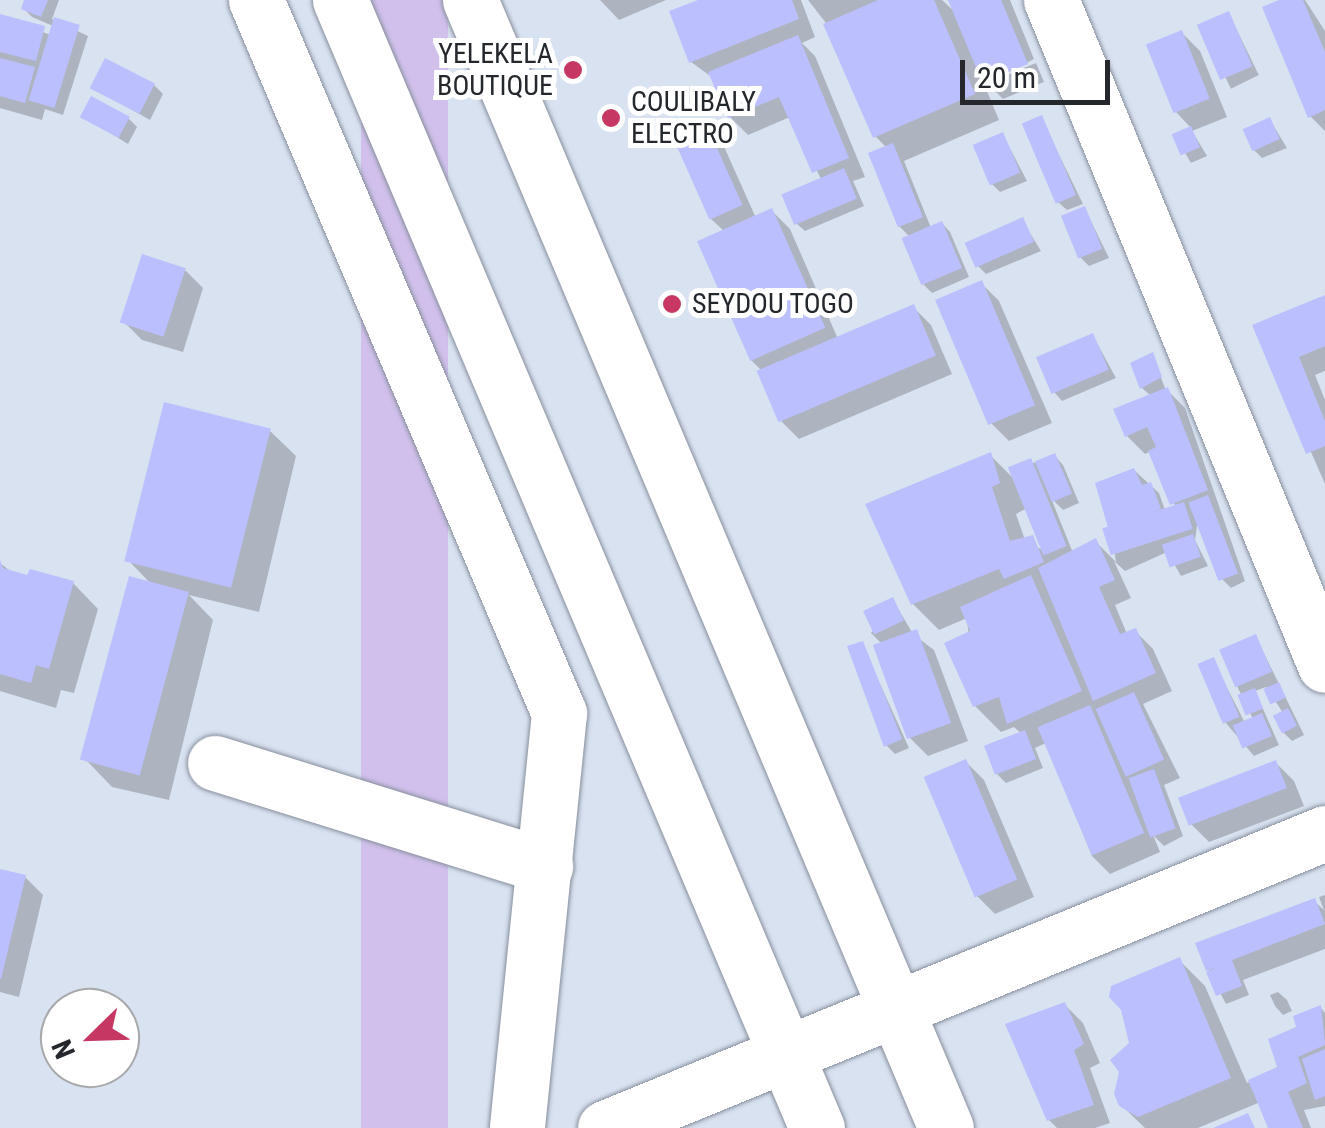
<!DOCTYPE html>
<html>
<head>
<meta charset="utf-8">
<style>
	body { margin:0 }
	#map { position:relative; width:1325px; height:1128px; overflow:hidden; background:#d9e2f1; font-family:"Roboto Condensed",sans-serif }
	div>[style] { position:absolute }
	.green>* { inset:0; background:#d1c0ec; transform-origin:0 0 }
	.shadow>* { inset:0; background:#0003; transform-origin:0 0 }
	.building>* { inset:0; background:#bbbffe; transform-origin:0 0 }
	.roads { filter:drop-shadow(0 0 2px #878f9d) drop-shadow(0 0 2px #878f9d) }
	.minor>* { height:55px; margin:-27.5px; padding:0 27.5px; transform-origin:27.5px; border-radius:27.5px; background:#fff }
	.major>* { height:55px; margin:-27.5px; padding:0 27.5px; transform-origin:27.5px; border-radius:27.5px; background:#fff }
	.dots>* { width:28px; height:28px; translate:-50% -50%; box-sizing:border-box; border:5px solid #fff; border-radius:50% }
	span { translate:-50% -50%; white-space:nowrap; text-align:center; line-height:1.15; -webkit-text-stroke:10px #fff; paint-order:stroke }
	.poi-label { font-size:28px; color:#24282d }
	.right { translate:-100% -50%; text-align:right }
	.left { translate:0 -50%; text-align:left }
	.north { position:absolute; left:40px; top:988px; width:100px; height:100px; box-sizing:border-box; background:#fff; border:2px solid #a7a9ab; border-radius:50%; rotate:247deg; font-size:28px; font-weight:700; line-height:40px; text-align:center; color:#24282d }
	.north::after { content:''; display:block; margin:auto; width:35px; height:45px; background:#c63863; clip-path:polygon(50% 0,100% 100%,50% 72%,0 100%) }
	.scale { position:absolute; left:960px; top:60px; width:150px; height:45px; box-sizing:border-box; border:5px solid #24282d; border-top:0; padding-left:12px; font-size:30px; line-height:35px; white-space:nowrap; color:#24282d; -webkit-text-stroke:8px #fff; paint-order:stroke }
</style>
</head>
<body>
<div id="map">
	<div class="green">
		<i style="left:361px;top:0;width:87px;height:1225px"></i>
	</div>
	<div class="shadow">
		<i style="clip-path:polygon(27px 0,59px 0,52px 19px,88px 36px,63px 115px,45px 109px,42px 120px,0 108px,0 17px,51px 35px,53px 26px,32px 17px,24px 9px)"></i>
		<i style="clip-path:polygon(600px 0,666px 0,619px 20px)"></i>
		<i style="clip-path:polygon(705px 0,801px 0,815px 37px,802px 43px,815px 56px,865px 177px,853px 181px,864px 206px,805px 231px,796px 223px,822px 181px,790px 117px,748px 135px,730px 117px,713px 78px,691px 62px)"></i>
		<i style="clip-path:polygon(808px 0,942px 0,957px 14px,951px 0,1010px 0,1034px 59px,990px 82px,1036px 63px,1044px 82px,1003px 99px,981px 77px,999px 120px,904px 161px,931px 228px,942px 223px,950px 232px,969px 277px,932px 293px,923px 284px,910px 237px,899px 226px,887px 148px,875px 136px,826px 23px)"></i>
		<i style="clip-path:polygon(1285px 0,1305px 0,1325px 31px,1325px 131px,1310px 116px)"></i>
		<i style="left:1229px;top:14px;width:68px;height:31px;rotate:64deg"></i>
		<i style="clip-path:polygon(1182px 33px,1200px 51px,1227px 117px,1192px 131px,1207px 156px,1191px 163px,1175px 136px,1192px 129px,1176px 112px)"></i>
		<i style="clip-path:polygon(154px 85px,163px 94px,150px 120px,93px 88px)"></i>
		<i style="clip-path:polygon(83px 116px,129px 119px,137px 127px,128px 144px)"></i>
		<i style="clip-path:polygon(1041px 118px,1083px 204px,1067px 210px,1058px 202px)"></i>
		<i style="clip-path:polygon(1270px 120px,1287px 148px,1262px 158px,1254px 150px)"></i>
		<i style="clip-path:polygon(704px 124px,722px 142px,756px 218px,772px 211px,790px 229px,838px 339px,913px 307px,931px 325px,952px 374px,799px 439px,781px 421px,762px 371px,751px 360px,724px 231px,711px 219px,675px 137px)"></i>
		<i style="clip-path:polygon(1003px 135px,1027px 181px,1000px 192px,991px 183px)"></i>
		<i style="clip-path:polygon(1085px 209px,1109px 258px,1089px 266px,1080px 257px)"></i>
		<i style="clip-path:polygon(1022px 220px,1041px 251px,986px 274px,978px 266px)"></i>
		<i style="clip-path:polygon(185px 270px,203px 288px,183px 352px,142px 340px,124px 322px)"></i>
		<i style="clip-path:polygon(981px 283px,999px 301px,1052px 423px,1009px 441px,991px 423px)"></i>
		<i style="clip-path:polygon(1325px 298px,1325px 371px,1315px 375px,1325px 400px,1325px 484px,1256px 326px)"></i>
		<i style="clip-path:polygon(1093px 336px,1116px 378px,1062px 401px,1054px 392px)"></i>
		<i style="clip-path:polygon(evenodd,1152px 355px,1165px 388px,1185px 408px,1245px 581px,1231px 588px,1222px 579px,1198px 520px,1195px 540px,1208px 566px,1181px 576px,1167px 552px,1125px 571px,1114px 561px,1131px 598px,1115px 605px,1127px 634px,1135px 631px,1153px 649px,1172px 691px,1143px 704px,1180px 778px,1164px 785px,1183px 836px,1164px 846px,1153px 835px,1160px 852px,1110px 874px,1092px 856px,1046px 743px,1035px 748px,1043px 768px,1006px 783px,997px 774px,1022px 734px,1014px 727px,1001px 732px,975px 706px,967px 618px,939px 630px,913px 604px,990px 455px,1015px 480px,1011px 470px,1055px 456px,1063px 465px,1079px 503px,1063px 510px,1051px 498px,1073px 553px,1096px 542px,1116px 562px,1111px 530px,1134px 470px,1159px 493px,1166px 513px,1176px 508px,1151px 451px,1145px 454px,1127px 436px,1151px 396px,1142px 388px,1152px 355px,1027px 508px,1044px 551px,1025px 540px,1016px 514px,1027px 508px)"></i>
		<i style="clip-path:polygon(270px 431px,296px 456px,259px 612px,189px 595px,213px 620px,169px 800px,112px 787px,87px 761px,152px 585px,129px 561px)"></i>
		<i style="clip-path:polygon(0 563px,14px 574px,73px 583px,98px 609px,74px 693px,61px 690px,56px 708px,0 691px)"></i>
		<i style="clip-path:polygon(893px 600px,913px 634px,934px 650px,968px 741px,928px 756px,910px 738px,883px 645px,871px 633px)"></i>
		<i style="clip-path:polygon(1256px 637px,1304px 735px,1292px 741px,1283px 732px,1283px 713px,1266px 687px,1255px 691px,1279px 745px,1254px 756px,1225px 722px,1213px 660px,1245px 723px,1253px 719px,1237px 686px)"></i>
		<i style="clip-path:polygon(862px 644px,909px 748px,895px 754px,886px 745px)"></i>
		<i style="clip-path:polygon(966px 762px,984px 780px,1034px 897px,995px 914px,977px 896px)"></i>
		<i style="clip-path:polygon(1276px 763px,1294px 781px,1304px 806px,1209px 842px,1191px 824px)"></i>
		<i style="clip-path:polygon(0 871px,25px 877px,43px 895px,19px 997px,0 992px)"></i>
		<i style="clip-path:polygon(1325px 895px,1325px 949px,1243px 980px,1249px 995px,1226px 1004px,1208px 969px,1314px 901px,1324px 910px,1319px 897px)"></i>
		<i style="clip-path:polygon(1179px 960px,1205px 986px,1247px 1083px,1282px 1068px,1299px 1029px,1321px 1008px,1325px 1013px,1325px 1106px,1304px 1110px,1311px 1128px,1271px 1128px,1258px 1103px,1198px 1128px,1145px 1128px,1121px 1105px,1132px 1044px)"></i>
		<i style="clip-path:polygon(1278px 992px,1287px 1000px,1292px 1011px,1283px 1015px,1275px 1006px,1270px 995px)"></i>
		<i style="clip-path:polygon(1065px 1005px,1083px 1023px,1100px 1063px,1090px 1068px,1110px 1123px,1095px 1128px,1057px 1128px,1049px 1120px)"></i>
	</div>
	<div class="building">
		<i style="clip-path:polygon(24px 0,48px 0,41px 17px,21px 9px)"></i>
		<i style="clip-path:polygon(698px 0,792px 0,799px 19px,689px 63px,669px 11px)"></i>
		<i style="clip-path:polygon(878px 0,934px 0,975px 94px,873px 138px,823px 24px)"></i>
		<i style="clip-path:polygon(948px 0,1001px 0,1028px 64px,982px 82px)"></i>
		<i style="clip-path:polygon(1279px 0,1303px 0,1325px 52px,1325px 110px,1308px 118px,1262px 7px)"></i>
		<i style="left:1229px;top:11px;width:60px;height:35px;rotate:67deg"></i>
		<i style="clip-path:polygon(0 14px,45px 26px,36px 61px,0 52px)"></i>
		<i style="left:54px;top:17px;width:27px;height:87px;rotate:17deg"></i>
		<i style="left:1182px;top:30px;width:74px;height:39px;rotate:68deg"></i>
		<i style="clip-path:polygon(798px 35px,849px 158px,812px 173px,779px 97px,728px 118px,708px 72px)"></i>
		<i style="clip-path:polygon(0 58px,35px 67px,25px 103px,0 96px)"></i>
		<i style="left:105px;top:58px;width:56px;height:34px;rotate:27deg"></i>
		<i style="left:91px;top:96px;width:44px;height:24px;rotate:28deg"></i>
		<i style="left:1042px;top:115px;width:87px;height:22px;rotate:67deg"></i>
		<i style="left:1270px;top:117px;width:24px;height:30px;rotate:66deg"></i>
		<i style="left:705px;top:121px;width:92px;height:36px;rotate:66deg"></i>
		<i style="left:1191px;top:126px;width:23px;height:21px;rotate:67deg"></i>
		<i style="left:1003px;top:132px;width:44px;height:33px;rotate:67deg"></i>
		<i style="left:893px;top:143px;width:80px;height:27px;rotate:68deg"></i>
		<i style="left:844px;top:168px;width:33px;height:68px;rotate:67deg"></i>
		<i style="left:1085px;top:206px;width:46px;height:26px;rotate:68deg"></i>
		<i style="left:772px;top:208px;width:131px;height:82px;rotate:66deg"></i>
		<i style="left:1023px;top:217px;width:27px;height:64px;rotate:66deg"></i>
		<i style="left:942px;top:221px;width:51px;height:44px;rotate:67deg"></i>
		<i style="left:142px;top:254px;width:46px;height:72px;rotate:18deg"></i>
		<i style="left:982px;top:280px;width:136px;height:51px;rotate:67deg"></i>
		<i style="clip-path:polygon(1325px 295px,1325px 346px,1299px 357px,1325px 421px,1325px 446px,1306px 454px,1252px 325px)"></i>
		<i style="left:914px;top:304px;width:56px;height:171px;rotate:67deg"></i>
		<i style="left:1093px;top:333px;width:40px;height:62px;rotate:67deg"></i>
		<i style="clip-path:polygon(1153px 352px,1162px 377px,1140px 389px,1130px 363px)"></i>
		<i style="clip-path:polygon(1168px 387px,1208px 490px,1170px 505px,1148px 451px,1156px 447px,1147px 427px,1125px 437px,1113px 409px)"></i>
		<i style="left:164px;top:402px;width:110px;height:164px;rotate:14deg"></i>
		<i style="clip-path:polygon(991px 452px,1000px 483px,992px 487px,1010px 541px,1033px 535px,1044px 562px,1004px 579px,999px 569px,911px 605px,865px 504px)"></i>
		<i style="left:1055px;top:453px;width:44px;height:22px;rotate:67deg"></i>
		<i style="left:1031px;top:458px;width:95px;height:25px;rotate:68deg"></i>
		<i style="clip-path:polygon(1134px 468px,1142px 485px,1151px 482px,1161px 509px,1109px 531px,1095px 483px)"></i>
		<i style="left:1208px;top:495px;width:84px;height:21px;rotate:69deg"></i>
		<i style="left:1184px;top:502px;width:28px;height:86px;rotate:72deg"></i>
		<i style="left:1193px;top:534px;width:24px;height:33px;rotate:71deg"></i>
		<i style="clip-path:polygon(1096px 538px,1115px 580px,1099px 587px,1120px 634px,1136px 628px,1156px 673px,1093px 701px,1038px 568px)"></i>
		<i style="clip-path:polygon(0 560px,3px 568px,27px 575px,30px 569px,74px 581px,49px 669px,36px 665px,31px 683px,0 674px)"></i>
		<i style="clip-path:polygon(1031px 575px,1082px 691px,1007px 724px,999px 697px,973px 707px,944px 643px,970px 631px,960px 607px)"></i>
		<i style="left:129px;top:576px;width:62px;height:190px;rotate:15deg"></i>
		<i style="left:893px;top:597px;width:26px;height:33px;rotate:65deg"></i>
		<i style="left:917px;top:629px;width:100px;height:47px;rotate:70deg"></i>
		<i style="left:1256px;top:634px;width:41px;height:40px;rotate:67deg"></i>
		<i style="clip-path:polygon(863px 641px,902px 739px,884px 747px,847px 646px)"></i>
		<i style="left:1214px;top:657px;width:65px;height:18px;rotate:67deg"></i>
		<i style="left:1279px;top:682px;width:17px;height:17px;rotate:66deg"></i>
		<i style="left:1255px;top:688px;width:22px;height:19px;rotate:68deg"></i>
		<i style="left:1134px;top:692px;width:74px;height:42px;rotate:66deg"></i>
		<i style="left:1090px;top:705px;width:139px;height:57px;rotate:67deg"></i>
		<i style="left:1288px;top:708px;width:20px;height:17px;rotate:63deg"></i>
		<i style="left:1262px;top:713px;width:25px;height:32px;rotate:67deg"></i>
		<i style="left:1025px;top:730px;width:31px;height:44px;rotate:69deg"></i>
		<i style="left:966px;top:759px;width:131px;height:46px;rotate:67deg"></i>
		<i style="left:1276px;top:760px;width:30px;height:105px;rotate:69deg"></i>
		<i style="left:1154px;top:769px;width:63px;height:27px;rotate:70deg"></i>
		<i style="clip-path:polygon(0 869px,26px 875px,1px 979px,0 979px)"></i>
		<i style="clip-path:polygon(1315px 898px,1325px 924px,1232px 960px,1242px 986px,1216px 996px,1206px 972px,1220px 966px,1206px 971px,1195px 943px)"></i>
		<i style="clip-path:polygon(1180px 957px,1231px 1078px,1138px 1117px,1119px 1106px,1114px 1094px,1119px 1072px,1110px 1060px,1129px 1043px,1121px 1010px,1109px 997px,1111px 986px)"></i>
		<i style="clip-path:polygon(1065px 1002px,1084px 1044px,1074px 1050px,1094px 1105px,1047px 1121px,1005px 1024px)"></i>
		<i style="clip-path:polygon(1321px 1005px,1325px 1045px,1298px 1057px,1307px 1083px,1288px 1092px,1303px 1128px,1268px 1128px,1248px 1080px,1277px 1067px,1268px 1039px,1296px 1027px,1293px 1016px)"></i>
		<i style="clip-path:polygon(1325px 1049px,1325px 1096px,1315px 1100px,1302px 1059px)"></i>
		<i style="clip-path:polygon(1248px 1113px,1255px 1128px,1213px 1128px)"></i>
	</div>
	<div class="roads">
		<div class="minor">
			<i style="left:256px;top:0;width:775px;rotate:66.98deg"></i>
			<i style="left:559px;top:713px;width:417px;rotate:95.8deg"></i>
			<i style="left:1051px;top:0;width:719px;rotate:67.61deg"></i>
			<i style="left:215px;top:763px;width:346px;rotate:17.3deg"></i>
			<i style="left:605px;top:1128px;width:778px;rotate:-22.28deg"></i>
		</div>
		<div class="major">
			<i style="left:340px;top:0;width:1225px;rotate:67.08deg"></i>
			<i style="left:470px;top:0;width:1224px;rotate:67.12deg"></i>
		</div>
	</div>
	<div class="dots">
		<i style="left:573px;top:70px;background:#c63863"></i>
		<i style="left:611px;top:118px;background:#c63863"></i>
		<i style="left:672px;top:304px;background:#c63863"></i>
	</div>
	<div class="poi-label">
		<span class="right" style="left:553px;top:70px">YELEKELA<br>BOUTIQUE</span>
		<span class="left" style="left:631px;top:118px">COULIBALY<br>ELECTRO</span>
		<span class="left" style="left:692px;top:304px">SEYDOU TOGO</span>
	</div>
	<div class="north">N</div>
	<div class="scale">20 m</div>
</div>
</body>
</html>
